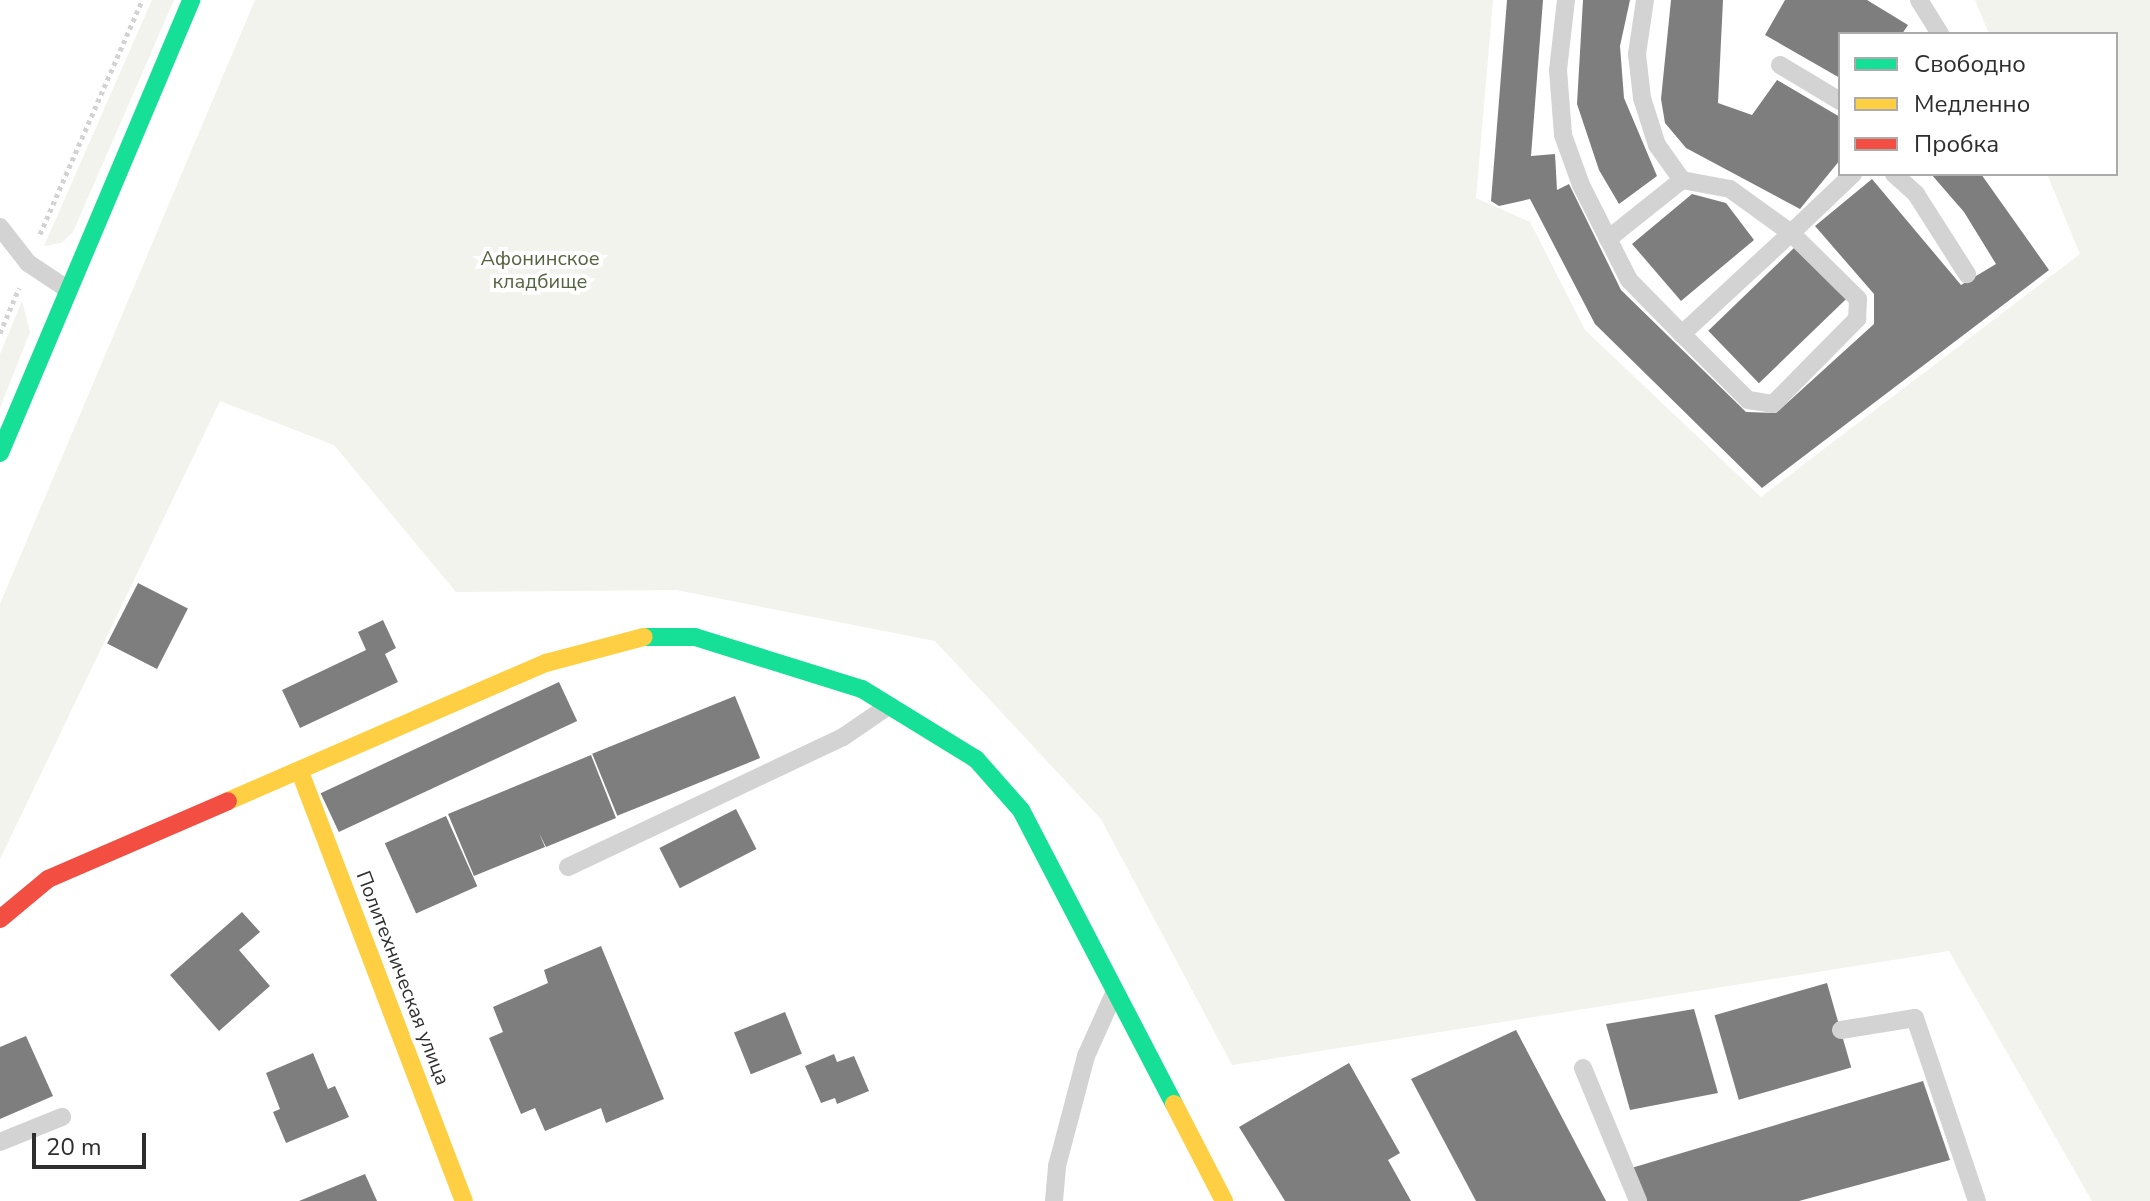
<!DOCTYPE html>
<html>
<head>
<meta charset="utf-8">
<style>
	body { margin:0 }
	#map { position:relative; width:2150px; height:1201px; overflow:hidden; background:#fff; font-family:"Nunito Sans",sans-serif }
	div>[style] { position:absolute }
	.green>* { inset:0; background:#f1f3ec }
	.building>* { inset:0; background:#7e7e7e; transform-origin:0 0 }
	.path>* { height:5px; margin-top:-2.5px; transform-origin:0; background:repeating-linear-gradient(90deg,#d3d3d3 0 4px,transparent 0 8px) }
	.lane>* { height:18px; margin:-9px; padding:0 9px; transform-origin:9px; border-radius:9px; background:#d3d3d3 }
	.fast>* { height:18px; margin:-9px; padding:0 9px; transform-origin:9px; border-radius:9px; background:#16e098 }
	.slow>* { height:18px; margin:-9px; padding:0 9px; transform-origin:9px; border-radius:9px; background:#ffcf43 }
	.jam>* { height:18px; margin:-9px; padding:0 9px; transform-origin:9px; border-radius:9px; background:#f24e42 }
	span { translate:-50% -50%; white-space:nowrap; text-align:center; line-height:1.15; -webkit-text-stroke:8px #fff; paint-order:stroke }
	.park-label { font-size:20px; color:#546440 }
	.street-label { font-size:20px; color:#2e2e2e }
	.legend { position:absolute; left:1838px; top:32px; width:280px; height:144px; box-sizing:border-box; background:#fff; border:2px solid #ababab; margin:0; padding:10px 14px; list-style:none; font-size:24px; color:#2e2e2e }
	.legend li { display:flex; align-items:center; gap:16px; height:40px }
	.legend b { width:40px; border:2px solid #ababab }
	.scale { position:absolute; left:32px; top:1133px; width:114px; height:36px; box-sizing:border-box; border:4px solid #2e2e2e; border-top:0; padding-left:10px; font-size:24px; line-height:28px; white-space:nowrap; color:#2e2e2e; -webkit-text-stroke:6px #fff; paint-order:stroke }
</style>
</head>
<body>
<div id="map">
	<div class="green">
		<i style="clip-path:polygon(152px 0,174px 0,73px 232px,61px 243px,44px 246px)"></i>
		<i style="clip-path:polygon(255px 0,1493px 0,1476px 198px,1530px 222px,1585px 330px,1761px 497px,2080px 254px,2047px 174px,2116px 174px,2116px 34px,1989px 34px,1975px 0,2150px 0,2150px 1201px,2092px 1201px,1949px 951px,1232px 1065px,1101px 819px,935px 641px,676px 590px,456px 592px,334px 445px,220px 401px,0 859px,0 604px)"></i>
		<i style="clip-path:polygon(22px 301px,30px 332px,0 408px,0 354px)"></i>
	</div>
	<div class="building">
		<i style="clip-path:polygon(1507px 0,1543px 0,1531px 156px,1555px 154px,1557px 190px,1569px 184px,1621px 290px,1746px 412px,1776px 413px,1874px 324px,1874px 294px,1815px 226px,1872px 179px,1961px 285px,1996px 264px,1964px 212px,1931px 174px,1981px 174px,2049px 270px,1762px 488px,1595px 324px,1530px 199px,1499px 206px,1491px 201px)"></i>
		<i style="clip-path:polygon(1583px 0,1630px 0,1620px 46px,1624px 98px,1657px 176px,1619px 204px,1599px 170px,1577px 104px)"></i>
		<i style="clip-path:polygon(1671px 0,1723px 0,1718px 103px,1752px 115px,1777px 80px,1840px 117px,1840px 160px,1800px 209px,1686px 148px,1665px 123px,1661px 99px)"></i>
		<i style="clip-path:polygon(1785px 0,1867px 0,1908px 25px,1902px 34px,1840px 34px,1840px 78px,1765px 35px)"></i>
		<i style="clip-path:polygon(1692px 194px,1726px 203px,1754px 240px,1681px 301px,1632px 244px)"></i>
		<i style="left:1796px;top:246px;width:73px;height:122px;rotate:46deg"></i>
		<i style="left:138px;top:583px;width:56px;height:68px;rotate:27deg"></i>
		<i style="clip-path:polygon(383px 620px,396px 648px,385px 654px,398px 682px,300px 728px,282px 690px,366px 650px,358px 632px)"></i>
		<i style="left:559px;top:682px;width:43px;height:263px;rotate:65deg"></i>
		<i style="left:735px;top:696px;width:67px;height:154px;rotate:68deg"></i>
		<i style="clip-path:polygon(591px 755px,616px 818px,546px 847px,539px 833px,545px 847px,474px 876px,448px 814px)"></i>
		<i style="left:736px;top:809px;width:45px;height:86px;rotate:63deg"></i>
		<i style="left:446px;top:816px;width:77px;height:67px;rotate:66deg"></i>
		<i style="clip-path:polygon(242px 912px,260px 932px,239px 950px,270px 986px,219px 1031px,170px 975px)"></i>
		<i style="clip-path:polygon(601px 946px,664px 1099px,606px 1123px,601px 1108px,545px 1131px,535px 1108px,521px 1114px,489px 1038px,503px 1032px,493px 1007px,548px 983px,544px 970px)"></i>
		<i style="left:1827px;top:983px;width:88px;height:117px;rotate:74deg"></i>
		<i style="clip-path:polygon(1694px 1009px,1718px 1093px,1630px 1110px,1606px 1024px)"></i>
		<i style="left:785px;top:1012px;width:45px;height:55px;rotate:68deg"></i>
		<i style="clip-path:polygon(1516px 1030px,1606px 1201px,1476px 1201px,1411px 1079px)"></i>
		<i style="clip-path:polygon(26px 1036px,53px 1096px,0 1119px,0 1047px)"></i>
		<i style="clip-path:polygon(313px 1053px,328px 1089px,335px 1086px,349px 1117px,286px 1143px,273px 1112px,280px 1109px,266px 1073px)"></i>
		<i style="clip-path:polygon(834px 1054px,837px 1062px,854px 1056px,869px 1091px,837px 1104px,835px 1098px,821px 1103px,805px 1066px)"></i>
		<i style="clip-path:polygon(1349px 1063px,1400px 1153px,1388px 1160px,1411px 1201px,1285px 1201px,1239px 1127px)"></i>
		<i style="clip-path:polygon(1923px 1081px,1950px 1160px,1799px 1201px,1642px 1201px,1628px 1169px)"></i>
		<i style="clip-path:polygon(365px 1174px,377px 1201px,299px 1201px)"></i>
	</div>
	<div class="path">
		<i style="left:40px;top:234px;width:255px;rotate:-66.4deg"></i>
		<i style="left:0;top:333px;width:49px;rotate:-67.1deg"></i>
	</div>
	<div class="lane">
		<i style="left:1566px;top:0;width:70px;rotate:96.5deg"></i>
		<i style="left:1558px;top:70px;width:65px;rotate:85.6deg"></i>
		<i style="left:1563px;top:135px;width:53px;rotate:70.2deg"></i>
		<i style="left:1581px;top:185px;width:106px;rotate:63.2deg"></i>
		<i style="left:1629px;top:280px;width:76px;rotate:45.5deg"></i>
		<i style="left:1682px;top:334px;width:93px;rotate:45deg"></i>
		<i style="left:1748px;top:400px;width:25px;rotate:9deg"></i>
		<i style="left:1773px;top:404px;width:120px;rotate:-45.3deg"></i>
		<i style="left:1857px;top:319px;width:20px;rotate:-87deg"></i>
		<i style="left:1858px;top:299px;width:94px;rotate:-135.4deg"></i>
		<i style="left:1791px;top:233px;width:149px;rotate:137.2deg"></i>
		<i style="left:1645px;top:0;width:55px;rotate:98.4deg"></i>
		<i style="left:1637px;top:54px;width:44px;rotate:83.5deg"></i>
		<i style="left:1642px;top:98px;width:49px;rotate:72.3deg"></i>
		<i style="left:1657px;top:145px;width:43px;rotate:54.5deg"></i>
		<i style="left:1682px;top:180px;width:49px;rotate:10.6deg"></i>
		<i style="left:1730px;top:189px;width:75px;rotate:35.8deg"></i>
		<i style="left:1791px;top:233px;width:86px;rotate:-43.6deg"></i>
		<i style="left:1919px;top:0;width:40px;rotate:58deg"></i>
		<i style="left:1780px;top:65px;width:70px;rotate:31deg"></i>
		<i style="left:1894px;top:174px;width:30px;rotate:42deg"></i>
		<i style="left:1916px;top:194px;width:95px;rotate:57.5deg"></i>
		<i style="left:0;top:227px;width:46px;rotate:52.1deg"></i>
		<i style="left:28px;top:263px;width:47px;rotate:33.7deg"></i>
		<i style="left:1608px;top:239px;width:95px;rotate:-38.6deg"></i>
		<i style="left:568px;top:867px;width:304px;rotate:-25.3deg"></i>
		<i style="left:843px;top:737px;width:53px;rotate:-34.3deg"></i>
		<i style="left:1841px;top:1030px;width:75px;rotate:-9.2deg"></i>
		<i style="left:1915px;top:1018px;width:193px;rotate:71.3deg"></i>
		<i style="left:1583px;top:1068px;width:144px;rotate:67.5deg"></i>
		<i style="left:0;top:1142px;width:67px;rotate:-22deg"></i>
		<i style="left:1054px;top:1201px;width:35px;rotate:-85deg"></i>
		<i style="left:1057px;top:1166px;width:114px;rotate:-75.2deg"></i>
		<i style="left:1086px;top:1056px;width:66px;rotate:-65.8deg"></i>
	</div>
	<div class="fast">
		<i style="left:0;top:453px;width:492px;rotate:-67.1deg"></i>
		<i style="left:644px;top:637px;width:51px"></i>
		<i style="left:695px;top:637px;width:175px;rotate:17.3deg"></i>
		<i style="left:862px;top:689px;width:134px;rotate:31.6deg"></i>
		<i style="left:976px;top:759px;width:68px;rotate:48.6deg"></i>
		<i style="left:1021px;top:810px;width:331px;rotate:62.5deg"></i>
	</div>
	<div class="slow">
		<i style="left:300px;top:772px;width:459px;rotate:69.1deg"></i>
		<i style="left:228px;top:801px;width:347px;rotate:-23.5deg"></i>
		<i style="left:546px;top:663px;width:101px;rotate:-14.9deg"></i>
		<i style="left:1174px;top:1104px;width:109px;rotate:62.7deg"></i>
	</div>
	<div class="jam">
		<i style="left:0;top:919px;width:62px;rotate:-39.8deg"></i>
		<i style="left:48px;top:879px;width:196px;rotate:-23.4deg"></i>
	</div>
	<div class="park-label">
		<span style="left:540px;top:270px">Афонинское<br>кладбище</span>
	</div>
	<div class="street-label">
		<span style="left:403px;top:978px;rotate:69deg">Политехническая улица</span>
	</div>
	<ul class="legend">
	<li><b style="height:10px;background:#16e098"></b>Свободно</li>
	<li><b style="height:10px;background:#ffcf43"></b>Медленно</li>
	<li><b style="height:10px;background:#f24e42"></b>Пробка</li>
	</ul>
	<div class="scale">20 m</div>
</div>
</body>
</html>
